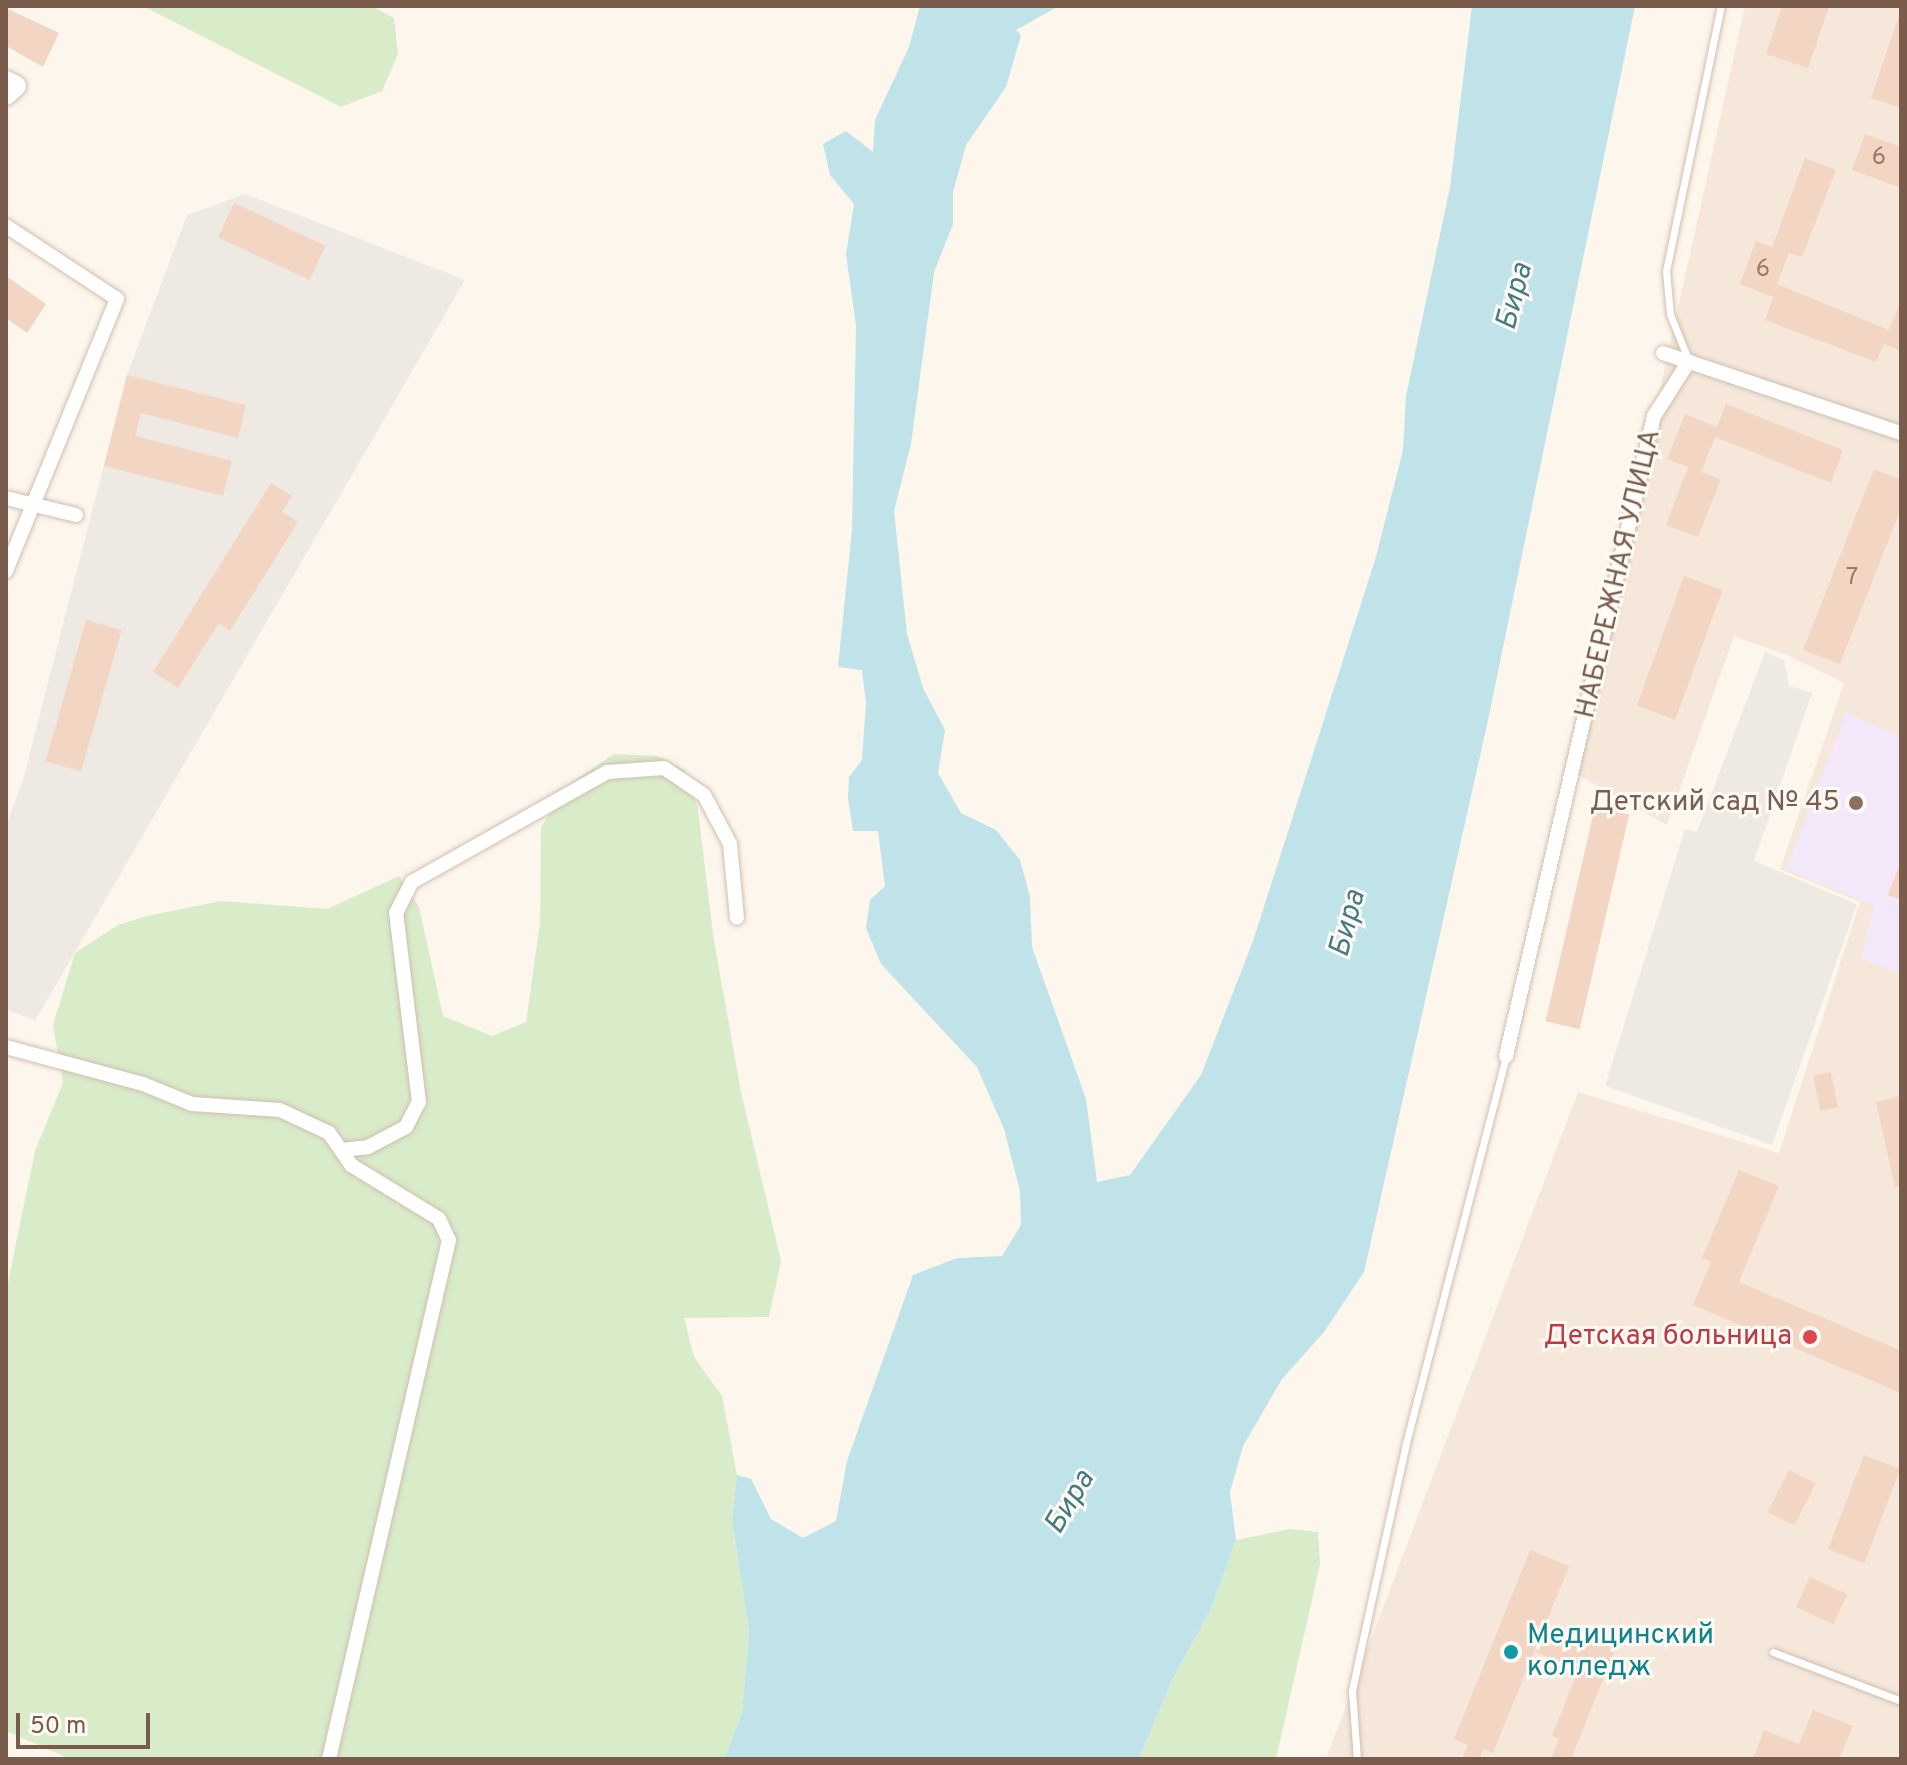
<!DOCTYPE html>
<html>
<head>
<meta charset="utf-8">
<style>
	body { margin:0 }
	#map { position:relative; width:1907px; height:1765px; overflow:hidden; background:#fdf6ec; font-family:Overpass,sans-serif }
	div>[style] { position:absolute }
	.residential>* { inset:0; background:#f5e8da }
	.industrial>* { inset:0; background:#efe9e4 }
	.education>* { inset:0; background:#f3e8fa }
	.green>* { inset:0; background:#d8ecc9 }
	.water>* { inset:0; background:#bfe3e8 }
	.building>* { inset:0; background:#f3d5c3; transform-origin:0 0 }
	.roads { filter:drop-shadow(0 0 2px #d1beb0) drop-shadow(0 0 2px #d1beb0) }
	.lane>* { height:7px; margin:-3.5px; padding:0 3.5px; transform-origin:3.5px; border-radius:3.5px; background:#fff }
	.street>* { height:14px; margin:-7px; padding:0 7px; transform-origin:7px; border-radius:7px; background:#fff }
	.secondary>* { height:20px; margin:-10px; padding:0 10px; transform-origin:10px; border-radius:10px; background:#fff }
	.dots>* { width:22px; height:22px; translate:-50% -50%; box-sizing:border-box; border:4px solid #fffaf3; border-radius:50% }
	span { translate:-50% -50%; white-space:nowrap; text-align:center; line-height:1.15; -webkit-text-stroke:6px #fffaf3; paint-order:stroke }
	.number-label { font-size:24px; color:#987a6a }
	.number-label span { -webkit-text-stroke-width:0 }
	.street-label { font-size:28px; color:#7a5c4d }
	.education-label { font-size:28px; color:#785e54 }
	.right { translate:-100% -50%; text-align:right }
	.health-label { font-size:28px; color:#be3a42 }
	.culture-label { font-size:28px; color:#0d838f }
	.left { translate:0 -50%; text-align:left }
	.water-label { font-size:30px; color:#437c86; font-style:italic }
	.frame { position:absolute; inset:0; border:8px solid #7a5c4d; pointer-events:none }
	.scale { position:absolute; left:16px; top:1713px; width:134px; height:36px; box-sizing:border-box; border:4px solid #7a5c4d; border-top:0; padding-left:10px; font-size:24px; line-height:28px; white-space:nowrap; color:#7a5c4d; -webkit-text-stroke:6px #fffaf3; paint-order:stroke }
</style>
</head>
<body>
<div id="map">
	<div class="residential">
		<i style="clip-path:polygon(1745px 6px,1901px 6px,1901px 1749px,1897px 1759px,1326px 1759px,1578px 1092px,1779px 1153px,1860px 902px,1780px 869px,1844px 683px,1789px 656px,1734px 636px,1667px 825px,1575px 773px)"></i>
	</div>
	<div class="industrial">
		<i style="clip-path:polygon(245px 194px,465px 280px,35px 1021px,6px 1009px,6px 826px,23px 780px,127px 375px,187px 215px)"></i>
		<i style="clip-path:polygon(1765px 652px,1784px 660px,1789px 686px,1812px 693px,1754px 861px,1857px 904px,1772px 1145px,1605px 1086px,1685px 829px,1697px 832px)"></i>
	</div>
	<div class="education">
		<i style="clip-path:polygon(1846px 713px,1901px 737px,1901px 974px,1860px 958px,1875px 906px,1786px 869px)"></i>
	</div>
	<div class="green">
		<i style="clip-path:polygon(143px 6px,372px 6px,394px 18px,398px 54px,382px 91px,341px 107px)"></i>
		<i style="clip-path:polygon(614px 754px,658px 756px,685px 770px,698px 809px,713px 935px,741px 1092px,781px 1261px,769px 1317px,684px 1318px,694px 1357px,722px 1396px,737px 1475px,732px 1519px,749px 1631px,742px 1713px,724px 1759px,70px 1759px,6px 1731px,6px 1292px,35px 1151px,63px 1083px,53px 1025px,75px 953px,118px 925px,147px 916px,221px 901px,327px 909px,399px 876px,419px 907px,443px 1016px,492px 1036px,526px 1022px,540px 923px,541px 827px,568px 785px)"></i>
		<i style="clip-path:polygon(1290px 1529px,1318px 1532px,1320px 1564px,1276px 1759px,1139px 1759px,1171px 1682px,1211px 1609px,1236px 1540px)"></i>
	</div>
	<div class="water">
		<i style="clip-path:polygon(920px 6px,1059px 6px,1016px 30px,1021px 35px,1006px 87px,966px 145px,953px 192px,953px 224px,934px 272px,911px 444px,894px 511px,907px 634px,923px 688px,945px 730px,938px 773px,961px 813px,996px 830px,1020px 860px,1030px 897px,1032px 947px,1086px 1099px,1097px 1182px,1130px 1175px,1201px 1075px,1253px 941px,1376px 557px,1403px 450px,1406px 396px,1450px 187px,1472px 6px,1635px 6px,1487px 725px,1364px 1272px,1324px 1332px,1282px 1379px,1243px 1446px,1230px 1492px,1236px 1540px,1211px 1609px,1171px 1682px,1139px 1759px,724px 1759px,742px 1713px,749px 1631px,732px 1519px,737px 1475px,751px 1479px,771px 1519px,803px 1538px,836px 1521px,847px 1461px,913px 1275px,957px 1258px,1002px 1256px,1021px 1225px,1020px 1191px,1004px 1129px,977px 1067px,881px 964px,866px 928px,870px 900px,885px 886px,878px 831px,853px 831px,848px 798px,849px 777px,862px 760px,866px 703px,862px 670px,838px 667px,852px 530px,856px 326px,846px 254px,854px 204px,830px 175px,823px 144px,846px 131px,873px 152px,875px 120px,909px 47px)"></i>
	</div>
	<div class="building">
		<i style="clip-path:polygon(1782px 6px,1829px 6px,1808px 68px,1766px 54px)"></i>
		<i style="clip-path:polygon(6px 8px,59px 33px,43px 67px,6px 46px)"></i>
		<i style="clip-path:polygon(1900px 12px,1901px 12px,1901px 108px,1871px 98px)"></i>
		<i style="clip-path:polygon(1865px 134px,1901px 147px,1901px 188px,1852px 170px)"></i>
		<i style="clip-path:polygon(1805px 158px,1836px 170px,1802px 257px,1789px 253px,1777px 284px,1889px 330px,1901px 300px,1901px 351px,1884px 344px,1876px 362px,1765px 320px,1773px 297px,1740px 284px,1756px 241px,1772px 247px)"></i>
		<i style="left:234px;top:203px;width:101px;height:38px;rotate:25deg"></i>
		<i style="clip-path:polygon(6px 276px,46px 304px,27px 333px,6px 318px)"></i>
		<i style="clip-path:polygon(127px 375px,246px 405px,238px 438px,141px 413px,135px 436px,232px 461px,223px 496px,104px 466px)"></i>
		<i style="clip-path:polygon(1726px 404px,1843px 450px,1831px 483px,1715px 437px,1701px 472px,1721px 479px,1698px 537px,1666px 525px,1688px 467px,1667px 459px,1685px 414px,1717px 427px)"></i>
		<i style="clip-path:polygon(1874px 469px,1901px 480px,1901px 508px,1840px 664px,1803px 650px)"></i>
		<i style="clip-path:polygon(271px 483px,292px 496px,282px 512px,298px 522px,230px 631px,219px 623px,178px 688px,153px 672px)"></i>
		<i style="left:1684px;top:576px;width:41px;height:138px;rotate:20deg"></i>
		<i style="left:86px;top:620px;width:37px;height:147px;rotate:16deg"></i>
		<i style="left:1595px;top:807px;width:35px;height:220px;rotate:13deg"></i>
		<i style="clip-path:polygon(1901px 861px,1901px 900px,1888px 895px)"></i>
		<i style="left:1831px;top:1072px;width:36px;height:18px;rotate:79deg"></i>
		<i style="clip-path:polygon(1901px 1096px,1901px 1186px,1895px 1187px,1876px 1102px)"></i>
		<i style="clip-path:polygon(1739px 1170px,1779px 1186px,1739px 1282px,1901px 1351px,1901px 1393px,1693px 1305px,1711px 1262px,1702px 1258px)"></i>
		<i style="left:1864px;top:1455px;width:39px;height:101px;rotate:21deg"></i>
		<i style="left:1789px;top:1470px;width:30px;height:47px;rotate:27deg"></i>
		<i style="clip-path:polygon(1530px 1550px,1569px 1566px,1493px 1753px,1483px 1749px,1480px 1759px,1462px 1759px,1468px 1745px,1454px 1739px)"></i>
		<i style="left:1810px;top:1577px;width:41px;height:33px;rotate:25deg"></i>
		<i style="clip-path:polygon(1546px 1627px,1588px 1645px,1592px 1635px,1617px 1645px,1571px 1759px,1551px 1759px,1559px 1739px,1552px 1736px,1578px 1670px,1536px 1652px)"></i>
		<i style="clip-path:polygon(1813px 1710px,1853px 1726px,1839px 1759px,1753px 1759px,1764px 1730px,1799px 1744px)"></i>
	</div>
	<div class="roads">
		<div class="lane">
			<i style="left:1688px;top:359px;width:48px;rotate:-111.8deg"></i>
			<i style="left:1670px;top:314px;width:43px;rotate:-95.3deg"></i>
			<i style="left:1666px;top:271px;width:271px;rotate:-78.3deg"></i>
			<i style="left:1773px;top:1652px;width:137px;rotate:20.9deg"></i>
			<i style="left:1357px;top:1759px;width:68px;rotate:-94.2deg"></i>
			<i style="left:1352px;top:1691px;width:44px;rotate:-78.2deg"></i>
			<i style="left:1361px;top:1648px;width:210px;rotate:-77.6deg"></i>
			<i style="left:1406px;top:1443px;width:400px;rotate:-75.5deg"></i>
		</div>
		<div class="street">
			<i style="left:6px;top:226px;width:133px;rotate:33.3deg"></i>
			<i style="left:117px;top:299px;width:294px;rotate:112.2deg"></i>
			<i style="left:1663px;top:353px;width:251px;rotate:18.6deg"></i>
			<i style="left:6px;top:498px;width:72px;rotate:13.7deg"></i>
			<i style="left:6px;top:1047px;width:142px;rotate:15.1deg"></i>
			<i style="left:143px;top:1084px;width:53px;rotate:22.2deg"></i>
			<i style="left:192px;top:1104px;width:88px;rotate:3.9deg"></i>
			<i style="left:280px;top:1110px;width:54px;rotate:25.1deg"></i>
			<i style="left:329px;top:1133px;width:39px;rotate:55deg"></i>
			<i style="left:351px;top:1165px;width:103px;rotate:31.5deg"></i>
			<i style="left:439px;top:1219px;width:23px;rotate:65deg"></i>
			<i style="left:449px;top:1240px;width:533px;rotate:103.02deg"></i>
			<i style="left:1506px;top:1056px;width:657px;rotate:-76.98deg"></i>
			<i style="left:1654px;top:416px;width:65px;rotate:-57.5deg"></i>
			<i style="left:341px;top:1150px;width:27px;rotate:-6deg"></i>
			<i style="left:368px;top:1147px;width:43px;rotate:-27.8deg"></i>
			<i style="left:406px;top:1127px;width:28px;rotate:-63deg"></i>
			<i style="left:419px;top:1102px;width:190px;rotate:-96.9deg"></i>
			<i style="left:396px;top:913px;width:35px;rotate:-63deg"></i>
			<i style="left:412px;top:882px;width:224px;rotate:-29.4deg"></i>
			<i style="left:607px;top:772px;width:57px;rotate:-4deg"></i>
			<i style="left:664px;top:768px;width:48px;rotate:34deg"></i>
			<i style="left:704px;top:795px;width:55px;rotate:62deg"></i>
			<i style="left:730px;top:844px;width:74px;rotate:84.6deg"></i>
		</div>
		<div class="secondary">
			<i style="left:6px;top:81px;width:11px;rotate:27deg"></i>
			<i style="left:16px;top:86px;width:13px;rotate:138deg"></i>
		</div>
	</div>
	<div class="dots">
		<i style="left:1856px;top:803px;background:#8d6e63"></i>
		<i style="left:1810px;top:1337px;background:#e0444e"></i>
		<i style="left:1511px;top:1652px;background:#0f9aa8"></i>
	</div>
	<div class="number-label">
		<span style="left:1879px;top:159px">6</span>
		<span style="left:1763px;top:271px">6</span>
		<span style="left:1852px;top:579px">7</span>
	</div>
	<div class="street-label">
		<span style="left:1619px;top:574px;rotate:-77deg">НАБЕРЕЖНАЯ УЛИЦА</span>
	</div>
	<div class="education-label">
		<span class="right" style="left:1840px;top:803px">Детский сад № 45</span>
	</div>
	<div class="health-label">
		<span class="right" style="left:1792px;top:1337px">Детская больница</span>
	</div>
	<div class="culture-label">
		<span class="left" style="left:1527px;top:1652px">Медицинский<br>колледж</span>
	</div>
	<div class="water-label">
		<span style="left:1516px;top:297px;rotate:-75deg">Бира</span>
		<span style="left:1349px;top:924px;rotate:-75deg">Бира</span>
		<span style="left:1071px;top:1503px;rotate:-59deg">Бира</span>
	</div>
	<div class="frame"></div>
	<div class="scale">50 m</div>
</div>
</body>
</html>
